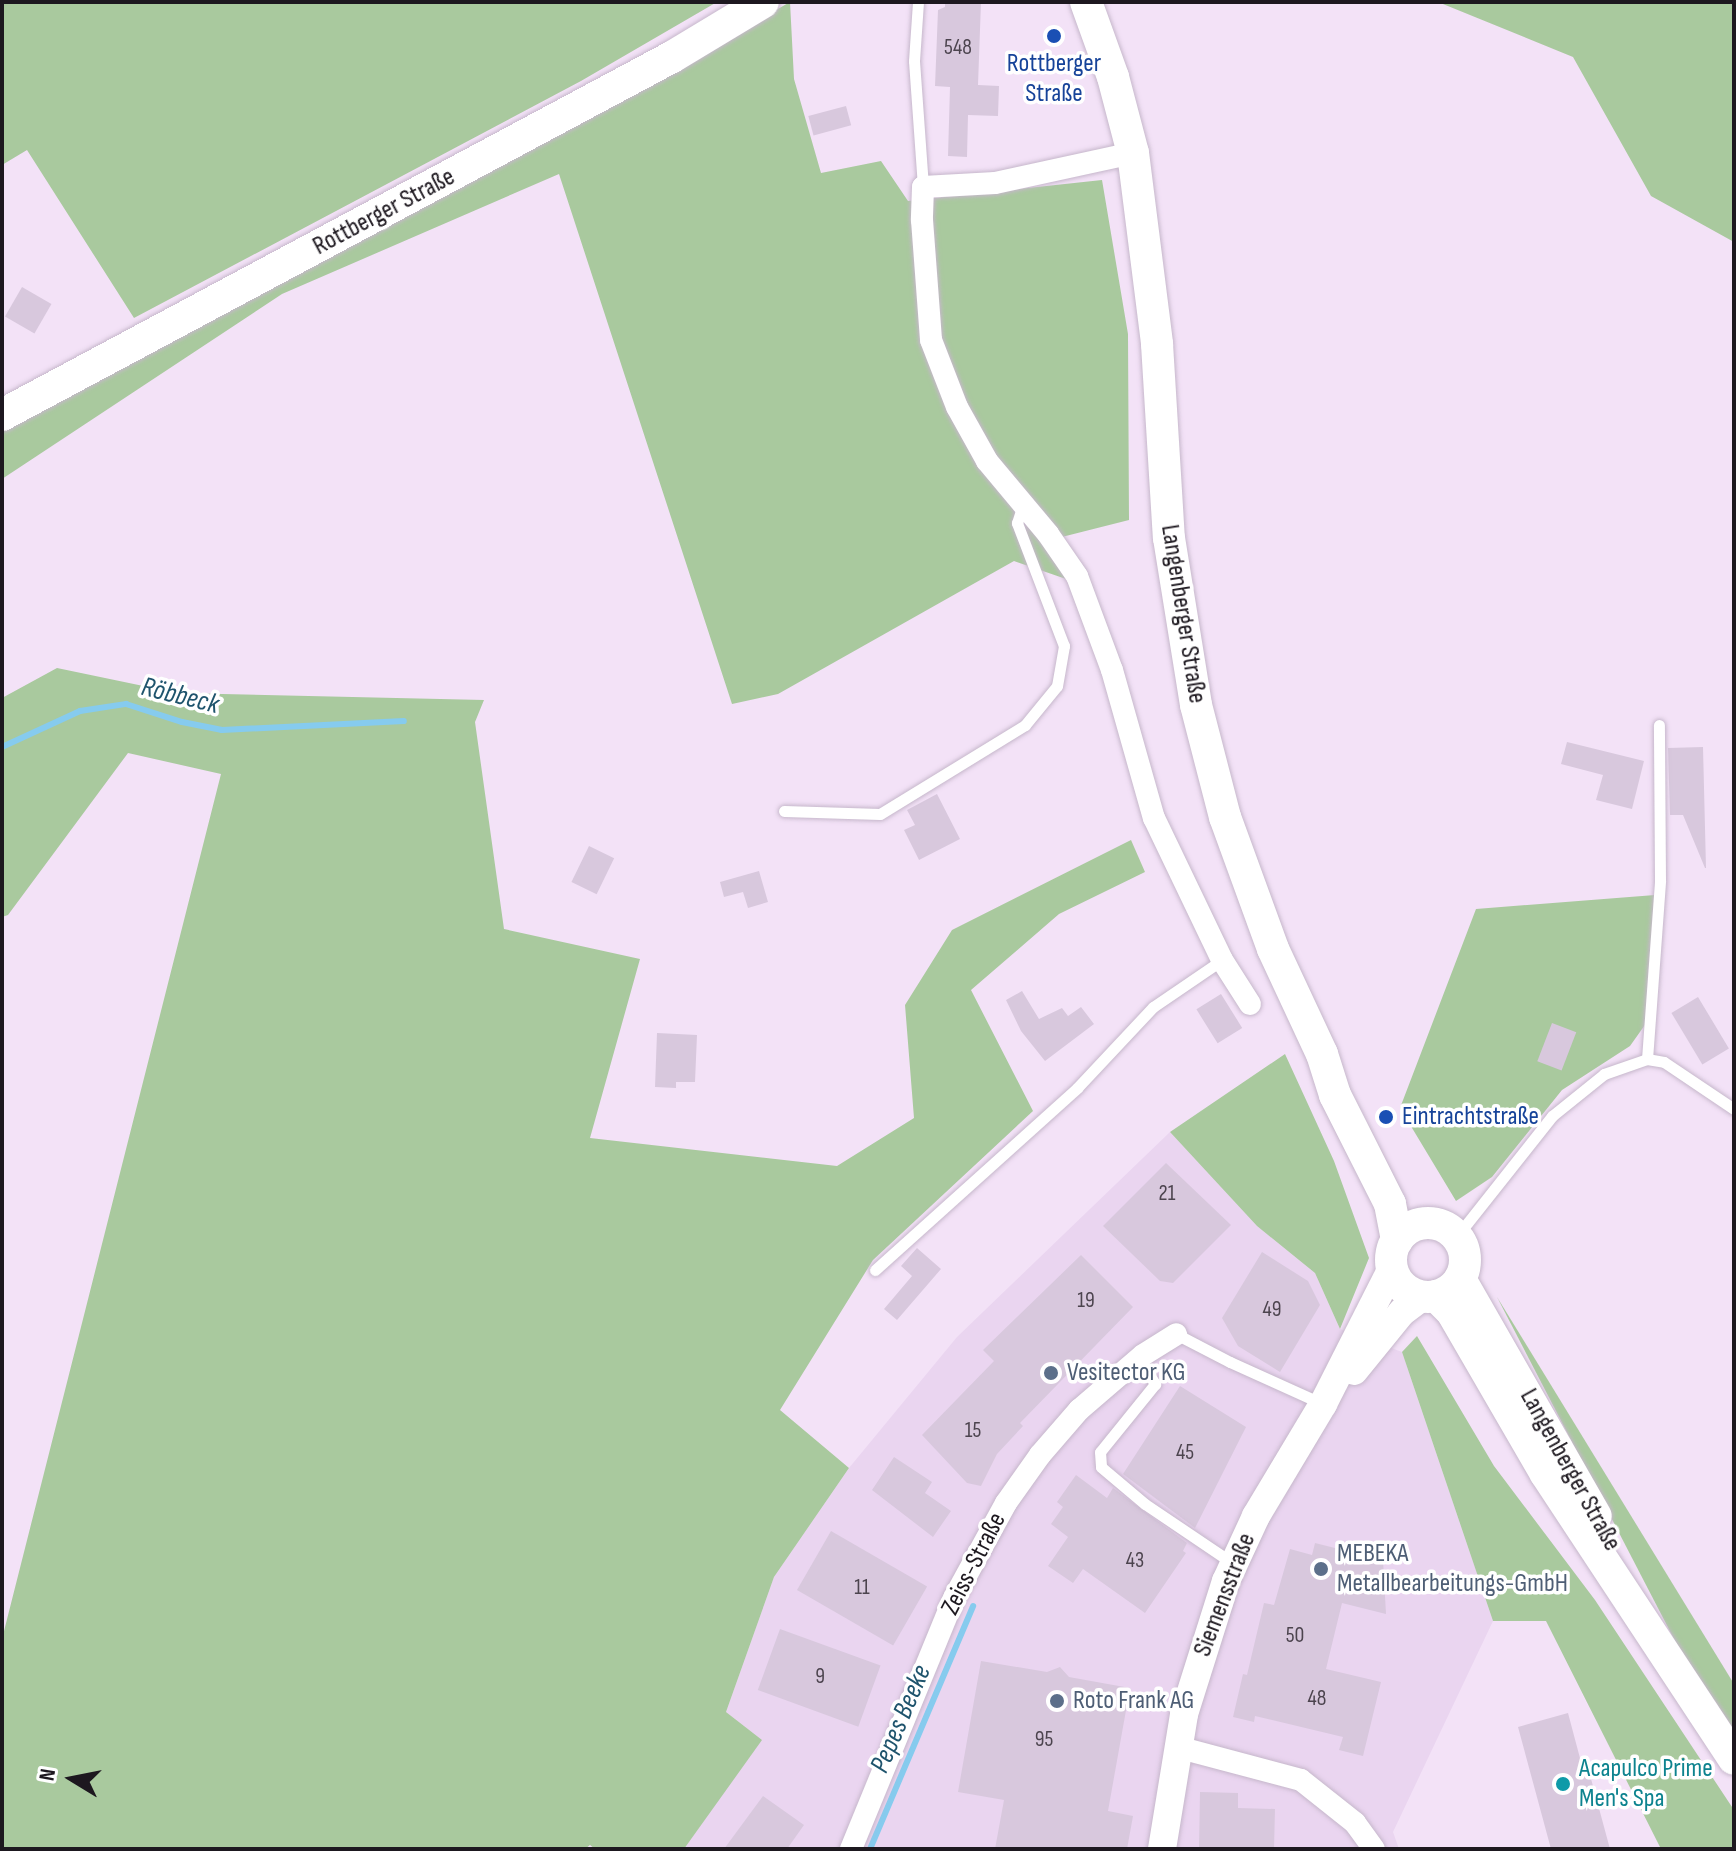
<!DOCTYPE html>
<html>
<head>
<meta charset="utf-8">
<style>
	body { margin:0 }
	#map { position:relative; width:1736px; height:1851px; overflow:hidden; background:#f3e2f7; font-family:"Sofia Sans Condensed",sans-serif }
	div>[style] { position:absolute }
	.built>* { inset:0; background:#ead5f0 }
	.green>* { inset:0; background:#a9c99e }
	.stream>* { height:6px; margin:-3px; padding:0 3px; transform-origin:3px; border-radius:3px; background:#86cbee }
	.building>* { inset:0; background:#d8c8dd; transform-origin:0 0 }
	.roads { filter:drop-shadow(0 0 2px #c6b7cb) drop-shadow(0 0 2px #c6b7cb) }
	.service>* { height:11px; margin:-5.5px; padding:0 5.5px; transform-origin:5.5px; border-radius:5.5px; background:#fff }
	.minor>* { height:22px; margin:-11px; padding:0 11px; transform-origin:11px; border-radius:11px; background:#fff }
	.tertiary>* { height:28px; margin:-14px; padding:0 14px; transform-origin:14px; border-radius:14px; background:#fff }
	.secondary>* { height:32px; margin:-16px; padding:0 16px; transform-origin:16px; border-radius:16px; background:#fff }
	.secondary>.ring { margin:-16px; padding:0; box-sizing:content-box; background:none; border:32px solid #fff; border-radius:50% }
	.dots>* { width:22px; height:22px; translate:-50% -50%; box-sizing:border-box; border:4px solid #fff; border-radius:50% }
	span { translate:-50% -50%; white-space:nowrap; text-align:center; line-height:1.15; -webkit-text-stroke:7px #fff; paint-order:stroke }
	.number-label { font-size:22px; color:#4c444e }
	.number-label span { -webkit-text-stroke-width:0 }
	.transit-label { font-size:26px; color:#164399 }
	.left { translate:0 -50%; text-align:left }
	.street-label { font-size:26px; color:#1d181f }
	.service-label { font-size:26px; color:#4e5e75 }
	.culture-label { font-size:26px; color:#0d838f }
	.water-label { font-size:28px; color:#1f546d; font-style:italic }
	.frame { position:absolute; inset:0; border:4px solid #1d181f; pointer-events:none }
	.north { position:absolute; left:32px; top:1739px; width:80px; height:80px; -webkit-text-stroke:6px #fff; paint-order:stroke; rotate:280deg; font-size:22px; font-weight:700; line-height:32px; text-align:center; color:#1d181f }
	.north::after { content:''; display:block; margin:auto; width:28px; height:36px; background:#1d181f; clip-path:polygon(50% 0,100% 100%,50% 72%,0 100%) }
</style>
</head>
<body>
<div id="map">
	<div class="built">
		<i style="clip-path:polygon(1170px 1132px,1257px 1226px,1315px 1273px,1340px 1329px,1402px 1352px,1493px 1621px,1393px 1832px,1399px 1849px,684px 1849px,761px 1740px,726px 1712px,774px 1577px,849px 1468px,957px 1337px)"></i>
	</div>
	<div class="green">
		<i style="clip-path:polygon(2px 2px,717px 2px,581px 81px,134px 318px,27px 150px,2px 165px)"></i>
		<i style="clip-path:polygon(790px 2px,794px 79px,821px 173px,881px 161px,908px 201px,1102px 180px,1128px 334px,1129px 520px,1042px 542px,1069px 580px,1014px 561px,778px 694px,732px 704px,559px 174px,282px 294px,2px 479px,2px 427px,609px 105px)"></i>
		<i style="clip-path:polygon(1438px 2px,1734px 2px,1734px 242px,1651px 196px,1573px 57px)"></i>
		<i style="clip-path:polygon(57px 668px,177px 693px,484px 700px,475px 722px,504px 929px,640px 959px,590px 1138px,837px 1166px,914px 1118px,905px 1005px,952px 930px,1131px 840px,1145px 872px,1059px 914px,971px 990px,1033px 1111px,873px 1260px,780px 1410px,849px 1468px,774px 1577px,726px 1712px,762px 1740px,684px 1849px,595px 1849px,590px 1845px,585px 1849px,2px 1849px,2px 1639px,221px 774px,128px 753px,8px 915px,2px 917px,2px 698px)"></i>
		<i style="clip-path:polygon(1655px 895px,1647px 1022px,1630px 1046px,1562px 1090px,1492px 1177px,1456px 1201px,1400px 1108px,1476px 909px)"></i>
		<i style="clip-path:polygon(1285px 1054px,1334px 1161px,1369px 1258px,1340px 1329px,1315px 1273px,1257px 1226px,1170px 1132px)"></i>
		<i style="clip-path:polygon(1497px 1297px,1734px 1684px,1734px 1730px,1675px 1641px)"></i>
		<i style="clip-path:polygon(1417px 1336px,1494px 1466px,1595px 1600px,1734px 1810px,1734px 1849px,1661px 1849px,1546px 1621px,1493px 1621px,1402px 1352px)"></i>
	</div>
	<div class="stream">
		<i style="left:2px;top:747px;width:86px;rotate:-24.8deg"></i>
		<i style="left:80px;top:711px;width:47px;rotate:-8.7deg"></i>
		<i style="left:126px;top:704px;width:59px;rotate:17.8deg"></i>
		<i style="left:182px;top:722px;width:41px;rotate:11.3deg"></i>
		<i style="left:222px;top:730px;width:182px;rotate:-2.8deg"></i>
		<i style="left:870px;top:1849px;width:264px;rotate:-67deg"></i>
	</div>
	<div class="building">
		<i style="clip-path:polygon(945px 2px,981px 2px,978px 85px,999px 86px,998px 116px,968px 115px,967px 157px,948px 156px,950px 87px,935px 86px,938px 10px,945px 7px)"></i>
		<i style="left:846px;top:106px;width:20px;height:39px;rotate:75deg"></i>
		<i style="left:22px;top:287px;width:34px;height:34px;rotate:30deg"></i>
		<i style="clip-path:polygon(1567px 742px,1644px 761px,1632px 809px,1596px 800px,1603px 775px,1561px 764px)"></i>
		<i style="clip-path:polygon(1703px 747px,1706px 868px,1705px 868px,1683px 815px,1670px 815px,1668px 748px)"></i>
		<i style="clip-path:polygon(937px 794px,960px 839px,919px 860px,904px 830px,915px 825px,907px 810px)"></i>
		<i style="left:589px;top:846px;width:28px;height:40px;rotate:26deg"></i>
		<i style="clip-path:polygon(759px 871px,768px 902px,748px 908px,743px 892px,724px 897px,720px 882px)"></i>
		<i style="clip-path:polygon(1022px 991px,1039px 1019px,1062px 1008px,1068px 1016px,1081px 1007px,1094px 1024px,1045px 1061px,1021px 1031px,1006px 1000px)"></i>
		<i style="left:1221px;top:994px;width:40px;height:29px;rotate:58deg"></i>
		<i style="left:1698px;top:997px;width:60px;height:31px;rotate:59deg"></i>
		<i style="left:1552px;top:1023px;width:26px;height:41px;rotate:21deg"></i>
		<i style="clip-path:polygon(657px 1033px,697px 1035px,695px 1082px,676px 1082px,676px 1088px,655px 1087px)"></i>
		<i style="clip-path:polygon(1166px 1163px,1231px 1225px,1173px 1283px,1160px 1281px,1103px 1226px)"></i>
		<i style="clip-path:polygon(917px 1248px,941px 1269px,897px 1320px,884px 1309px,912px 1276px,901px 1266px)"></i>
		<i style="clip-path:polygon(1262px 1252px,1308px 1281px,1320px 1305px,1280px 1372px,1238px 1346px,1222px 1318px)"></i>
		<i style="clip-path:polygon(1081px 1255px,1133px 1307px,1020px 1423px,1023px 1426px,997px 1454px,981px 1486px,967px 1483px,922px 1435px,994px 1361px,983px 1350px)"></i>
		<i style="clip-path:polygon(1180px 1386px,1246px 1427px,1195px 1528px,1123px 1474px)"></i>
		<i style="clip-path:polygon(894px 1457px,932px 1482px,925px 1493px,951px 1511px,933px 1537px,872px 1490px)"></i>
		<i style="clip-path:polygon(1076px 1475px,1107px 1498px,1113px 1488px,1187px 1543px,1183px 1551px,1186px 1553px,1145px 1613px,1083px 1569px,1073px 1583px,1048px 1566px,1068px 1537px,1051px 1524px,1063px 1507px,1057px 1502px)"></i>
		<i style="left:831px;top:1531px;width:111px;height:68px;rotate:30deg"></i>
		<i style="clip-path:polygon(1315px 1543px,1383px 1560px,1386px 1614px,1342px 1603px,1326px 1669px,1381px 1682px,1363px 1756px,1339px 1750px,1343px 1737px,1255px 1716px,1254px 1722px,1233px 1717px,1243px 1674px,1247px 1675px,1264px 1603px,1274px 1605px,1290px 1549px,1312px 1555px)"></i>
		<i style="left:780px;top:1629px;width:107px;height:65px;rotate:20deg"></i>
		<i style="clip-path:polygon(981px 1661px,1047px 1672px,1060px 1667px,1069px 1677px,1130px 1688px,1108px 1811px,1133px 1816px,1127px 1849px,995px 1849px,1004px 1800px,958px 1792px)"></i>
		<i style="clip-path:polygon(1568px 1713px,1585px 1777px,1590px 1775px,1610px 1849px,1551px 1849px,1518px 1727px)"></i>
		<i style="clip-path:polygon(1200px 1792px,1238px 1793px,1238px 1808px,1275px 1809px,1274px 1849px,1199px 1849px)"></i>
		<i style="clip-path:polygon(763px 1796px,804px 1825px,787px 1849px,724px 1849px)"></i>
	</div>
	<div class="roads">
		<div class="service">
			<i style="left:918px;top:2px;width:59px;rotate:93.9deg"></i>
			<i style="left:914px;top:61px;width:126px;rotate:85.9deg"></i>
			<i style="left:784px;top:811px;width:96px;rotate:1.8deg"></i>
			<i style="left:880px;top:814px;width:170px;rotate:-31.5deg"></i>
			<i style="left:1025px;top:725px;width:50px;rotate:-50.6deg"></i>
			<i style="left:1057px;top:686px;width:41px;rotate:-80.1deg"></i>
			<i style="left:1064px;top:646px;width:132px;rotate:-110.9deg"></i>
			<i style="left:1017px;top:523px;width:20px;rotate:-72deg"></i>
			<i style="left:1647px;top:1059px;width:179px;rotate:-85.8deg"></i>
			<i style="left:1660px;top:880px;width:155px;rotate:-90.4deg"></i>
			<i style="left:1457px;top:1236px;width:153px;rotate:-51.6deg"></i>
			<i style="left:1552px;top:1116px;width:67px;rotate:-38.9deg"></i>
			<i style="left:1604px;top:1074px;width:46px;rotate:-19.2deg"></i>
			<i style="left:1647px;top:1059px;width:17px;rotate:10deg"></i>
			<i style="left:1664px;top:1062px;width:84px;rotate:33.9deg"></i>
			<i style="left:875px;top:1270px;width:272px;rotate:-42deg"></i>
			<i style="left:1077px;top:1088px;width:111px;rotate:-46.8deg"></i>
			<i style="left:1153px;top:1007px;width:83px;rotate:-34.3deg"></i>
			<i style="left:1176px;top:1334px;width:61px;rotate:27.4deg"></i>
			<i style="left:1230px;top:1362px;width:102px;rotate:24.3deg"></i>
			<i style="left:1139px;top:1359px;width:30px;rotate:57deg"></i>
			<i style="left:1155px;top:1384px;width:87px;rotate:129deg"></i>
			<i style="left:1100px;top:1452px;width:15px;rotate:86deg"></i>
			<i style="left:1101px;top:1467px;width:57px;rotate:40.1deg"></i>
			<i style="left:1145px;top:1504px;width:107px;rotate:34deg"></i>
		</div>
		<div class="minor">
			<i style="left:1133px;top:153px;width:141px;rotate:167.7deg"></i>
			<i style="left:995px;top:183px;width:72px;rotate:176.8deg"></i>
			<i style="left:923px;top:187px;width:33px;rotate:92deg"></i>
			<i style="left:922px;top:220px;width:120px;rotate:85.7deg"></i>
			<i style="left:931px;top:340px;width:72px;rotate:68.8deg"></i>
			<i style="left:957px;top:407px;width:62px;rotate:60.9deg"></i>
			<i style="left:987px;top:461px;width:95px;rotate:50.1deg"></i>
			<i style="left:1048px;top:534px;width:51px;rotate:55.4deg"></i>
			<i style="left:1077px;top:576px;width:100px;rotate:69.6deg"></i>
			<i style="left:1112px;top:670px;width:154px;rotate:74.2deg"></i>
			<i style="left:1154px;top:818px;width:157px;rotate:64.4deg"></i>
			<i style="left:1222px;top:960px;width:52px;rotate:57.5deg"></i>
			<i style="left:1177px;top:1747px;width:128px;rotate:14.9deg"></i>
			<i style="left:1301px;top:1780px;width:69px;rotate:38.5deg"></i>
			<i style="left:1355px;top:1823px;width:32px;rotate:54deg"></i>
			<i style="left:851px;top:1849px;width:271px;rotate:-67.7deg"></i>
			<i style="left:954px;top:1598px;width:108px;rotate:-61.3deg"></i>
			<i style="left:1006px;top:1503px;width:59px;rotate:-54.7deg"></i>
			<i style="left:1040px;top:1455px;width:60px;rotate:-49.1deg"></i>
			<i style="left:1079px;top:1410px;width:84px;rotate:-40.7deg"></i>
			<i style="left:1143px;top:1355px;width:39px;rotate:-32deg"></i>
		</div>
		<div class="tertiary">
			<i style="left:1354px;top:1371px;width:76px;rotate:-50.9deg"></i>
			<i style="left:1402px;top:1312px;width:25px;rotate:-37deg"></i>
			<i style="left:1162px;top:1849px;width:137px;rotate:-80.7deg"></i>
			<i style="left:1184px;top:1714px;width:139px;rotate:-72.5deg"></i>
			<i style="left:1226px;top:1581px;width:72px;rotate:-65.2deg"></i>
			<i style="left:1256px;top:1516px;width:131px;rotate:-59.1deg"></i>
			<i style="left:1323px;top:1404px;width:153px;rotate:-63.1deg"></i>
		</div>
		<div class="secondary">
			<i style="left:1086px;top:2px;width:80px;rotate:70.2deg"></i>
			<i style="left:1113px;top:77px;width:79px;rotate:75.3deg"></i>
			<i style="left:1133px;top:153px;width:193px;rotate:82.8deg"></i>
			<i style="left:1157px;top:344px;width:194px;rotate:86.5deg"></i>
			<i style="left:1169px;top:538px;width:169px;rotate:80.8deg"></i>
			<i style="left:1196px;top:705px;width:116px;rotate:75.5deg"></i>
			<i style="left:1225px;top:817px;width:140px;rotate:70deg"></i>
			<i style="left:1273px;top:949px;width:116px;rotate:65deg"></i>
			<i style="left:1322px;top:1054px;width:43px;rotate:72.4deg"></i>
			<i style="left:1335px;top:1095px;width:122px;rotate:63.2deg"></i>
			<i style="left:1390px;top:1204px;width:37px;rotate:79deg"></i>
			<i style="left:2px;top:415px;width:760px;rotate:-28.12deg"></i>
			<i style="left:672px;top:57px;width:106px;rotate:-31.1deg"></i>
			<i class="ring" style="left:1391px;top:1223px;width:42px;height:42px"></i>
			<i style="left:1460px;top:1279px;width:273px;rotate:60.2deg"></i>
			<i style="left:1436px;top:1296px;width:23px;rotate:45deg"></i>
			<i style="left:1452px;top:1312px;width:187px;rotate:59.9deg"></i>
			<i style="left:1546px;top:1474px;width:341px;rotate:56.6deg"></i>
		</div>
	</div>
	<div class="dots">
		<i style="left:1054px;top:36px;background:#1a4fb4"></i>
		<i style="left:1386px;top:1117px;background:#1a4fb4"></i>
		<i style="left:1051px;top:1373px;background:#5c6f8a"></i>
		<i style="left:1321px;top:1569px;background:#5c6f8a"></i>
		<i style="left:1057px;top:1701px;background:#5c6f8a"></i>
		<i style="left:1563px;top:1784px;background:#0f9aa8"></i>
	</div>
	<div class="number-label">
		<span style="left:958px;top:48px">548</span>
		<span style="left:1167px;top:1194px">21</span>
		<span style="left:1086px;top:1301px">19</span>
		<span style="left:1272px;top:1310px">49</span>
		<span style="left:973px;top:1431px">15</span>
		<span style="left:1185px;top:1453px">45</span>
		<span style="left:1135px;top:1561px">43</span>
		<span style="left:862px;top:1588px">11</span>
		<span style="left:1295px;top:1636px">50</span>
		<span style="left:820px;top:1677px">9</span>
		<span style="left:1317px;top:1699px">48</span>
		<span style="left:1044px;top:1740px">95</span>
	</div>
	<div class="transit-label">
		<span style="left:1054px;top:79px">Rottberger<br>Straße</span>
		<span class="left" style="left:1402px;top:1117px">Eintrachtstraße</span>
	</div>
	<div class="street-label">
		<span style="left:384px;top:212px;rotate:-28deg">Rottberger Straße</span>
		<span style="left:1183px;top:614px;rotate:81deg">Langenberger Straße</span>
		<span style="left:1570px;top:1470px;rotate:61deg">Langenberger Straße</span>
		<span style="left:974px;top:1564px;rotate:-63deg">Zeiss-Straße</span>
		<span style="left:1225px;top:1595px;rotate:-69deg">Siemensstraße</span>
	</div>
	<div class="service-label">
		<span class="left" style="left:1067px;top:1373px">Vesitector KG</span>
		<span class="left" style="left:1337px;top:1569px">MEBEKA<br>Metallbearbeitungs-GmbH</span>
		<span class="left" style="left:1073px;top:1701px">Roto Frank AG</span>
	</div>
	<div class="culture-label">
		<span class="left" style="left:1579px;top:1784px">Acapulco Prime<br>Men's Spa</span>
	</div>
	<div class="water-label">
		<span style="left:180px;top:696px;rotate:14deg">Röbbeck</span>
		<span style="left:901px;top:1719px;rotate:-67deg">Pepes Beeke</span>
	</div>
	<div class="frame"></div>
	<div class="north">N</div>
</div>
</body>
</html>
